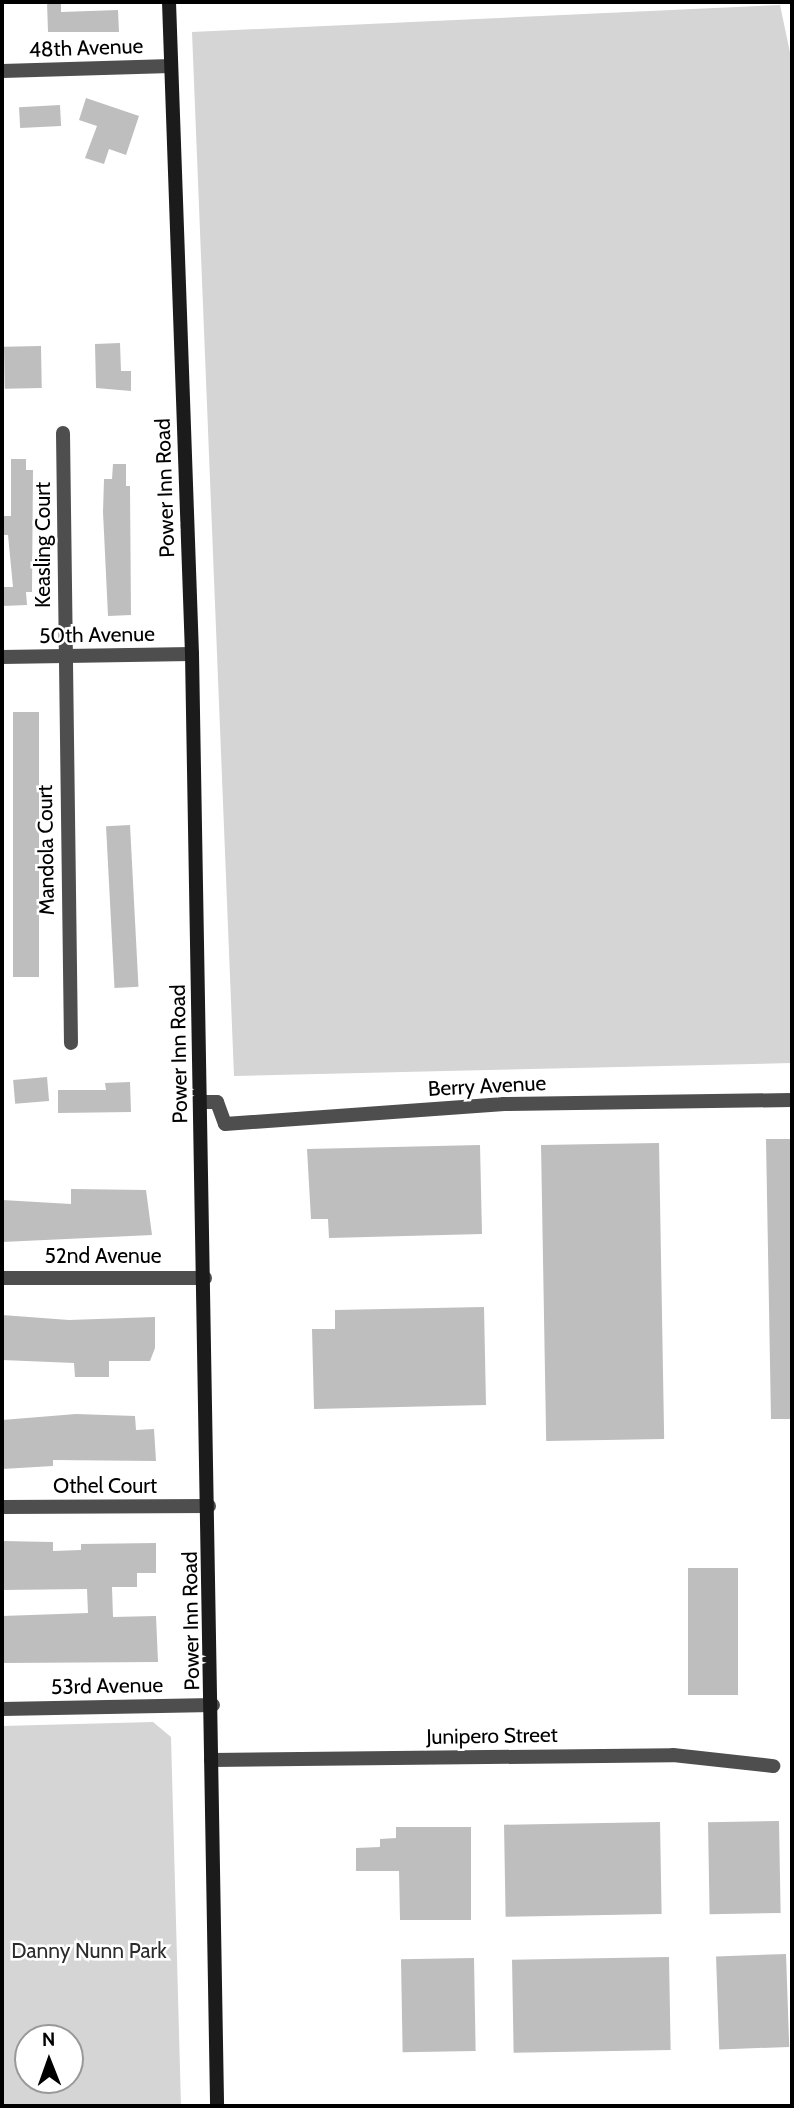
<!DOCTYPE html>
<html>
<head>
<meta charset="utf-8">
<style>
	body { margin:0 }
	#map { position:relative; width:794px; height:2108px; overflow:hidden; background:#fff; font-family:Cabin,sans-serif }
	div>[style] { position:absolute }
	.green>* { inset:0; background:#d5d5d5 }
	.building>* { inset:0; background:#bebebe; transform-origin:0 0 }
	.street>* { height:14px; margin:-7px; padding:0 7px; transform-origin:7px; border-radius:7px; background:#4e4e4e }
	.secondary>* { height:14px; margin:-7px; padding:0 7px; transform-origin:7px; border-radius:7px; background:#1b1b1b }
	span { translate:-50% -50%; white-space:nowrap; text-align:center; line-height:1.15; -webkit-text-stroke:5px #fff; paint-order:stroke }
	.street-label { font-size:21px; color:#000 }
	.park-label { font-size:21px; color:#2c2c2c }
	.frame { position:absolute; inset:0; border:4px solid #000; pointer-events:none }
	.north { position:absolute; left:14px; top:2024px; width:70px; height:70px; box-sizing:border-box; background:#fff; border:2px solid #999; border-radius:50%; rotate:359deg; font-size:19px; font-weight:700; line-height:28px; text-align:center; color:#000 }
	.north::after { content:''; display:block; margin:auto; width:24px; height:32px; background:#000; clip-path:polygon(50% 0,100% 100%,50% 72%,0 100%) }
</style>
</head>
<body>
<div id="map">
	<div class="green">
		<i style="clip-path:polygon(780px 5px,792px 62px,792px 1063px,234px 1076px,192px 32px)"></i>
		<i style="clip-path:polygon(evenodd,153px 1722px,171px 1737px,181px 2106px,2px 2106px,2px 1726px,153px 1722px,28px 2038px,70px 2038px,70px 2080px,28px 2080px,28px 2038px)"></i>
	</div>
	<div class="building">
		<i style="clip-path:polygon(47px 2px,61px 2px,61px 12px,118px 10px,119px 32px,48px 32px)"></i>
		<i style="clip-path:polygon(86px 98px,139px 116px,126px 155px,109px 149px,104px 164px,85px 158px,97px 126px,79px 120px)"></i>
		<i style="left:60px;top:105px;width:21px;height:41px;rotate:87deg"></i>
		<i style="clip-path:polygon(120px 343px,121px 371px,131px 371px,131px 391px,96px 388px,95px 344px)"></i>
		<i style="left:41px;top:346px;width:42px;height:37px;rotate:89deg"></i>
		<i style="clip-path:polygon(11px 459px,26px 459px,26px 470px,33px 470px,32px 592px,26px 592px,27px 605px,2px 606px,2px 587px,13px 587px,8px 535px,2px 535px,2px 516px,11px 516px)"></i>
		<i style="clip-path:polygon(113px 464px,126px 464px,126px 486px,130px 486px,131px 615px,108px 616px,103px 512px,104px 479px,112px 479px)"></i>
		<i style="left:13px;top:712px;width:26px;height:265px"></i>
		<i style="left:130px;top:825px;width:162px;height:24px;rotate:87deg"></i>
		<i style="left:47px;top:1077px;width:24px;height:34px;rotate:85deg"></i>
		<i style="clip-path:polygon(130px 1082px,131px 1112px,58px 1113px,58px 1090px,106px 1090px,105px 1083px)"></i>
		<i style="clip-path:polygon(766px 1139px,792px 1139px,792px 1419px,771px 1419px)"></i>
		<i style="left:659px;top:1143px;width:296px;height:118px;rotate:89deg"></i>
		<i style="clip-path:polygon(480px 1145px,482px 1234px,329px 1238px,328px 1219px,311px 1219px,307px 1149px)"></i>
		<i style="clip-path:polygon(71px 1189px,146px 1190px,152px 1235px,2px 1242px,2px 1200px,71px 1204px)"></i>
		<i style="clip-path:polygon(484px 1307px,486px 1405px,314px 1409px,312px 1329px,335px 1329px,335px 1310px)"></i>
		<i style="clip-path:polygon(2px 1315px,69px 1320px,155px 1317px,155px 1348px,150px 1361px,109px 1361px,109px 1377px,75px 1377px,74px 1363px,2px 1360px)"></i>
		<i style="clip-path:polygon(76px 1414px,135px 1416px,136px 1430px,154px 1429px,156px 1461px,53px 1460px,53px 1466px,2px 1469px,2px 1420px)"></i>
		<i style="clip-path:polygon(2px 1541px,53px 1542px,53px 1551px,81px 1550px,81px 1544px,156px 1543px,156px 1573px,137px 1573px,137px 1587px,112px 1587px,113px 1617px,156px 1616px,158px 1662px,2px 1663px,2px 1616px,88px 1613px,87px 1589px,2px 1590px)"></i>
		<i style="left:688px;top:1568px;width:50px;height:127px"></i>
		<i style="left:779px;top:1821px;width:92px;height:71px;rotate:89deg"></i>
		<i style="left:660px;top:1822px;width:92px;height:156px;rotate:89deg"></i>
		<i style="clip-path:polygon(396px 1827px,471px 1827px,471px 1920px,400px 1920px,399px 1871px,356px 1871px,356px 1848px,380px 1847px,380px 1839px,396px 1838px)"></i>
		<i style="left:786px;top:1954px;width:93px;height:70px;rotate:88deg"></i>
		<i style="left:669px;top:1957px;width:93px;height:157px;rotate:89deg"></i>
		<i style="left:474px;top:1958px;width:93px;height:73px;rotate:89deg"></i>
	</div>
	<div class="street">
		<i style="left:2px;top:71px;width:169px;rotate:-1.7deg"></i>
		<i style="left:63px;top:433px;width:610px;rotate:89.25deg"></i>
		<i style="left:2px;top:657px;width:190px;rotate:-0.9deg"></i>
		<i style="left:201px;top:1102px;width:16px"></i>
		<i style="left:217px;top:1102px;width:23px;rotate:70deg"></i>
		<i style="left:225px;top:1124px;width:280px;rotate:-4.1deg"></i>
		<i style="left:504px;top:1104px;width:288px;rotate:-0.8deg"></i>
		<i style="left:2px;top:1278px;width:203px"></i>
		<i style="left:2px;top:1507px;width:207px;rotate:-0.3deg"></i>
		<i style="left:2px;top:1709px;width:211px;rotate:-1.1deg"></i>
		<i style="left:211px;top:1760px;width:462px;rotate:-0.6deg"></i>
		<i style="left:673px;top:1755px;width:101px;rotate:6.3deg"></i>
	</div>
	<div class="secondary">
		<i style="left:169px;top:2px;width:652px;rotate:87.98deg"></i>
		<i style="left:192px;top:654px;width:1452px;rotate:89.01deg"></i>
	</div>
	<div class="street-label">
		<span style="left:86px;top:48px;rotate:-2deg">48th Avenue</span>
		<span style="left:165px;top:488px;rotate:-92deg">Power Inn Road</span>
		<span style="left:43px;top:545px;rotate:-90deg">Keasling Court</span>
		<span style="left:97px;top:635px;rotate:-1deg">50th Avenue</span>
		<span style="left:46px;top:850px;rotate:-91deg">Mandola Court</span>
		<span style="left:179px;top:1054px;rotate:-91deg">Power Inn Road</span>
		<span style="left:487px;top:1086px;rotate:-3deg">Berry Avenue</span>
		<span style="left:103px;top:1256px">52nd Avenue</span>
		<span style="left:105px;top:1486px">Othel Court</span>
		<span style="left:191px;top:1621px;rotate:-91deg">Power Inn Road</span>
		<span style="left:107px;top:1686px;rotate:-1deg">53rd Avenue</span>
		<span style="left:492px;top:1736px;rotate:-1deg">Junipero Street</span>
	</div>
	<div class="park-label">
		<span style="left:89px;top:1951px">Danny Nunn Park</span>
	</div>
	<div class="frame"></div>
	<div class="north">N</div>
</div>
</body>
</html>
